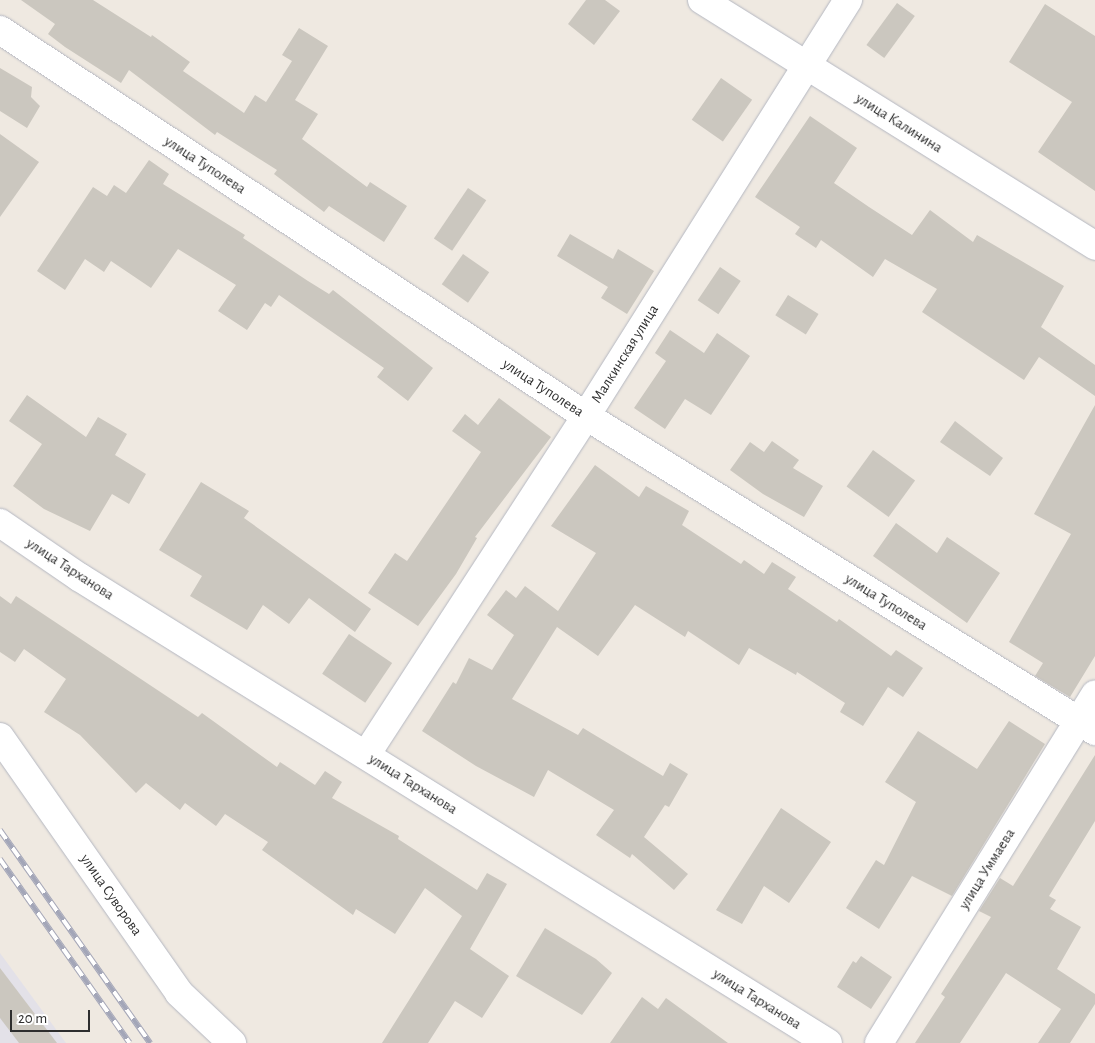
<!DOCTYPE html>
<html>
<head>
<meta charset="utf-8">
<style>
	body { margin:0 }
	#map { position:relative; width:1095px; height:1043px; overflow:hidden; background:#efe9e1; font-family:"Alegreya Sans",sans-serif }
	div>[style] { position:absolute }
	.industrial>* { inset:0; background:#e3e1e8 }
	.building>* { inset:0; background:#cbc7bf; transform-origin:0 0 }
	.roads { filter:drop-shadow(0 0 1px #b4b7c1) drop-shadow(0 0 1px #b4b7c1) }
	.street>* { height:28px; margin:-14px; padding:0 14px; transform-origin:14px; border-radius:14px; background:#fff }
	.secondary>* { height:28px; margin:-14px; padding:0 14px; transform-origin:14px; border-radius:14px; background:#fff }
	.rail>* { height:5.5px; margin-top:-2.75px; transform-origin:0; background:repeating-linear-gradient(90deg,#fff 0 11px,#a3a6b8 0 22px); box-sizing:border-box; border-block:1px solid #a3a6b8 }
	span { translate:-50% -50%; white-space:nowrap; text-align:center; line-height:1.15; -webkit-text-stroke:4px #fff; paint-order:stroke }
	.street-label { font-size:15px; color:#2e2e2e }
	.scale { position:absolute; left:10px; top:1010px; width:80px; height:22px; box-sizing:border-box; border:2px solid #2e2e2e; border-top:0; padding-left:6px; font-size:15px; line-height:18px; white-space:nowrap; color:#2e2e2e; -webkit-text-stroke:4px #fff; paint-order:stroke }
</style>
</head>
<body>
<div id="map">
	<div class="industrial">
		<i style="clip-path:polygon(0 953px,66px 1043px,0 1043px)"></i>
	</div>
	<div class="building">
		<i style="clip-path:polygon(21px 0,93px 0,151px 37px,152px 35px,190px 62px,183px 71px,244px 113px,255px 95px,266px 102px,292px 61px,282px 55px,299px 28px,328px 46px,295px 100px,318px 114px,302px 139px,367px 187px,370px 182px,407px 206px,384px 242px,329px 206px,324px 212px,274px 174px,277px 170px,217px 132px,215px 135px,129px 70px,121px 83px,65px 47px,48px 34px,55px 24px)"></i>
		<i style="clip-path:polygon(586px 0,605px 0,620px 11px,594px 45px,568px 24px)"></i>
		<i style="left:897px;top:3px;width:22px;height:52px;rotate:36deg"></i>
		<i style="clip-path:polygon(1045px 4px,1095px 36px,1095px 191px,1038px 152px,1072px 102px,1009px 62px)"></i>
		<i style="clip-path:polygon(0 68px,32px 87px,31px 97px,40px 106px,27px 128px,0 111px)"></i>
		<i style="left:721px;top:78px;width:38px;height:51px;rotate:35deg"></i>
		<i style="clip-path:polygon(810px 116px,857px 148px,834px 183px,869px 207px,912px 235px,930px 210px,973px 242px,977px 235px,1064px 286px,1041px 327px,1095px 365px,1095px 396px,1039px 357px,1024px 380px,922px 312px,937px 289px,885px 259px,873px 277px,821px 240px,816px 248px,795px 234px,800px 227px,755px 197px)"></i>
		<i style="clip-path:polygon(0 134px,39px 162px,0 217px)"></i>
		<i style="clip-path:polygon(149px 160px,169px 174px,163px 184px,245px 235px,243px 238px,308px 281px,329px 294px,333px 290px,433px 368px,408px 401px,377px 377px,384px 368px,279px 295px,271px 307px,265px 303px,247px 330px,218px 311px,236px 285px,178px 249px,151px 288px,111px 261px,104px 272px,85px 259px,65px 290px,37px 271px,93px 187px,107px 196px,114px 185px,126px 193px)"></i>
		<i style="left:468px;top:188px;width:22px;height:61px;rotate:34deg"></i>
		<i style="clip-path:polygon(570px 234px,613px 259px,618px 249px,654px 271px,627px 314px,601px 298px,608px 287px,557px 256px)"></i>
		<i style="left:463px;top:254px;width:32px;height:37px;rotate:35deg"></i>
		<i style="left:720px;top:267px;width:25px;height:40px;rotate:34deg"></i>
		<i style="left:788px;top:295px;width:36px;height:24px;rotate:32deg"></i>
		<i style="clip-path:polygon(670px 330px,704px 353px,717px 333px,750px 356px,711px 415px,685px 399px,665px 429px,634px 408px,666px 361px,655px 353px)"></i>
		<i style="clip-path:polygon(27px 395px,86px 437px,98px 417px,127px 434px,115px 455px,146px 474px,129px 504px,112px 494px,90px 531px,44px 509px,13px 486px,42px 444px,9px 421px)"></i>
		<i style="clip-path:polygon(499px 398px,551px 437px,475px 537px,477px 538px,456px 574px,418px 626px,368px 593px,395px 553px,407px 561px,481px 452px,452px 431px,465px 414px,478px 425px)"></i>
		<i style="clip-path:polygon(1095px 405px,1095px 656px,1070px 697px,1035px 676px,1043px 663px,1009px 642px,1071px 534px,1034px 514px)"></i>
		<i style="clip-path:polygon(955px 421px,1003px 458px,990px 476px,940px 442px)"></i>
		<i style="clip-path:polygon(772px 441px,799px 460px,793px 468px,823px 486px,804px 517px,763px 494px,730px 470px,750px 442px,764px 452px)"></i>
		<i style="left:873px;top:450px;width:52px;height:45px;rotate:36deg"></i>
		<i style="clip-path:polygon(595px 465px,639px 497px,646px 486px,689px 511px,682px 525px,741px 564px,744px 560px,764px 574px,772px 562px,796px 577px,788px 589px,837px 622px,839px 619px,891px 656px,896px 650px,923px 668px,903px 697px,888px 687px,863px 726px,840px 712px,845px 703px,797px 672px,796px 675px,749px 648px,739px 665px,688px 631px,685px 637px,635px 605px,598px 656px,557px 627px,512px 699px,578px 735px,583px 728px,663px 776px,670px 763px,688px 774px,669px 807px,665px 805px,644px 837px,688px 874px,674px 890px,632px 854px,630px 858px,596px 835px,614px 810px,548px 770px,534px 797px,476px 766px,422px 731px,453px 682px,456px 684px,469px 658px,492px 670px,514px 635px,487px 615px,506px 590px,516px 598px,525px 586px,558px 611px,596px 553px,551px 526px)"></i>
		<i style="clip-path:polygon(201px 482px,249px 511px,244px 518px,371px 609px,355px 632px,309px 598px,289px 624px,263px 605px,247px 630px,190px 596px,202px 576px,159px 550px)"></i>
		<i style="clip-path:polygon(896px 523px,937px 553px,947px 537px,1000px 573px,967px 623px,873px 556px)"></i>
		<i style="clip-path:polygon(0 596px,11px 604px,16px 596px,198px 717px,202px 713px,277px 767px,280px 762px,315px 785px,325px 771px,342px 782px,332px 798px,399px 836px,398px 839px,477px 890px,487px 873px,507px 884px,470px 949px,509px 976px,482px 1018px,455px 1001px,428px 1043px,382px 1043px,462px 916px,425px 888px,395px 934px,356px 909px,353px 915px,262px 850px,268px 842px,225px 814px,216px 826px,185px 803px,180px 810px,146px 783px,136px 793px,80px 735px,44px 712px,66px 679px,24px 649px,15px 662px,0 652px)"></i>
		<i style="left:349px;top:634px;width:52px;height:48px;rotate:34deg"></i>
		<i style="clip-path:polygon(1009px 721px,1045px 744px,952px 896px,912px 876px,879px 929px,846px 908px,876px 860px,884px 865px,916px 802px,885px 782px,918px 731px,977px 769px)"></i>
		<i style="clip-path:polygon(1095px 755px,1095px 821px,1049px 896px,1056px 900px,1050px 909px,1081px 927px,1057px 969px,1095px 994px,1095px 1004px,1070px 1043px,1038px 1043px,1061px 1009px,1006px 973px,960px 1043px,915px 1043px,945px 997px,941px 994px,991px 917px,979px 911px,1000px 878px,1013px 886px)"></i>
		<i style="clip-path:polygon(781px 808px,831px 842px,789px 903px,764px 886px,742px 924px,716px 910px)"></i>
		<i style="clip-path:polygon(545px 928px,596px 959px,612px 973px,582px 1015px,516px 976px)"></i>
		<i style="clip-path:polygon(861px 956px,892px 977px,871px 1009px,837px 987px,853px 961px,856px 963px)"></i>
		<i style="clip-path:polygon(0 968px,57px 1043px,19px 1043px,0 1018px)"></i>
		<i style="clip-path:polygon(642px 997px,658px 1009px,666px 998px,728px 1043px,610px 1043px)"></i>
	</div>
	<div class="roads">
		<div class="street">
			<i style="left:0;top:30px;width:702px;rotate:33.37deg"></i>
			<i style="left:586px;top:416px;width:599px;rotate:31.75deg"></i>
			<i style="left:0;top:523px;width:96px;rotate:34.4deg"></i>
			<i style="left:79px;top:577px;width:882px;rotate:31.89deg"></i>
			<i style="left:366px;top:755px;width:404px;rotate:-57deg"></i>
			<i style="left:586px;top:416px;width:492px;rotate:-57.8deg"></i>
			<i style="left:879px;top:1043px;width:410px;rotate:-58.2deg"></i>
		</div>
		<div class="secondary">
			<i style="left:702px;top:0;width:464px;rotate:32deg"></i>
			<i style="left:0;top:737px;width:312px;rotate:55deg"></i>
			<i style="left:179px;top:993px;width:73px;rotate:43.3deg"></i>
		</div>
	</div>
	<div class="rail">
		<i style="left:0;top:830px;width:261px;rotate:54.8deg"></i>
		<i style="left:0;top:859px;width:225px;rotate:54.8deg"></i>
	</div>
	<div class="street-label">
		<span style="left:899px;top:123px;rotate:32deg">улица Калинина</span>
		<span style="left:205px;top:165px;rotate:33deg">улица Туполева</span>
		<span style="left:625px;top:354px;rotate:-58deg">Малкинская улица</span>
		<span style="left:543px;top:388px;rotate:33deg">улица Туполева</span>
		<span style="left:70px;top:569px;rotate:33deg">улица Тарханова</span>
		<span style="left:886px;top:602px;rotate:32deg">улица Туполева</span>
		<span style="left:413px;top:784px;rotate:32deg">улица Тарханова</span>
		<span style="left:987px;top:869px;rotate:-58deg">улица Уммаева</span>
		<span style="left:111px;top:895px;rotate:55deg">улица Суворова</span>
		<span style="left:757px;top:999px;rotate:32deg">улица Тарханова</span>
	</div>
	<div class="scale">20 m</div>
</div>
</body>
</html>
